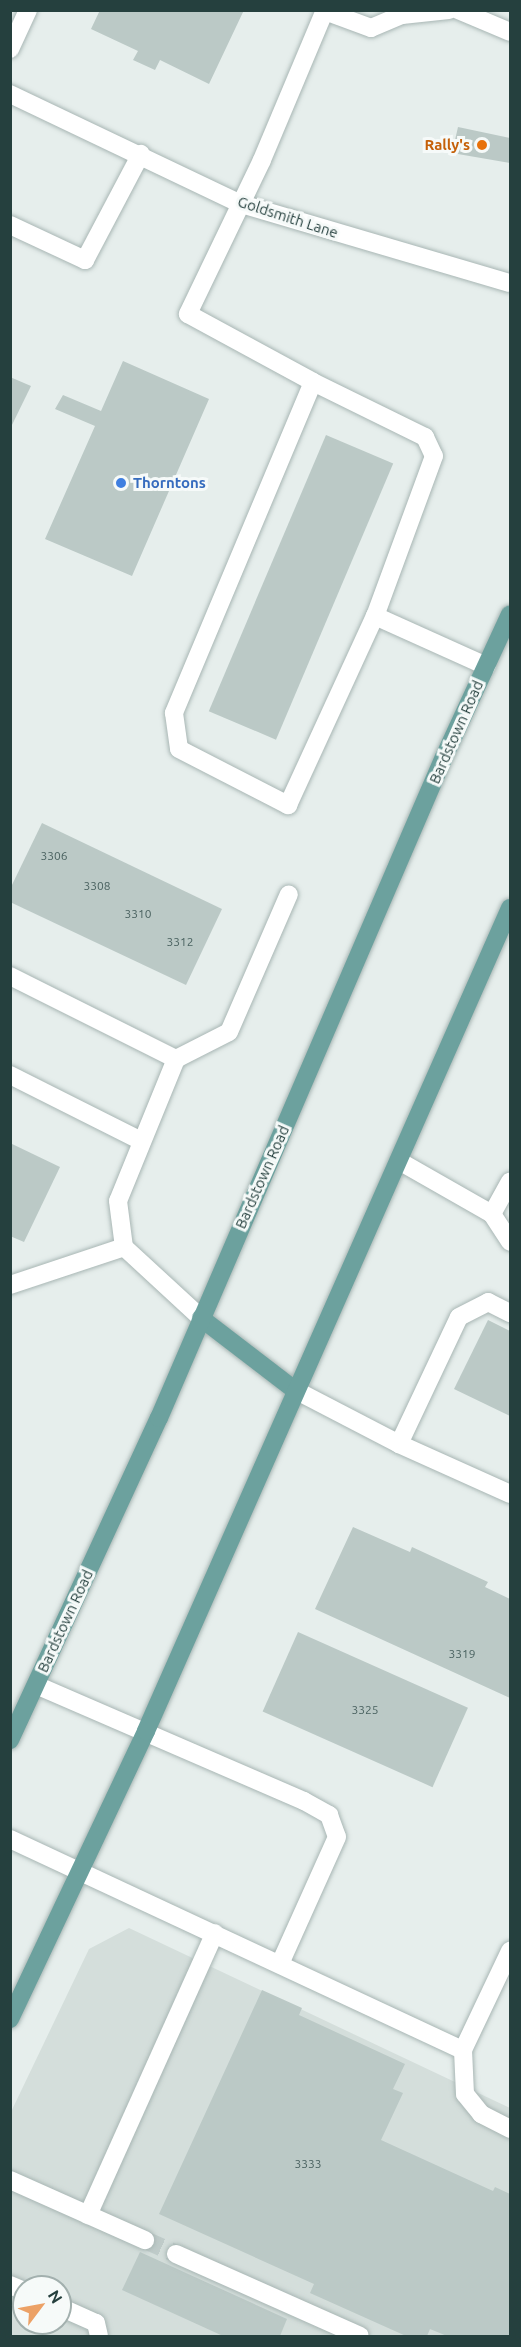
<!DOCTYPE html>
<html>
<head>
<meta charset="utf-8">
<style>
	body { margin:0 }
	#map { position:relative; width:521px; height:2347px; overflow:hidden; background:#e6eeec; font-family:Ubuntu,sans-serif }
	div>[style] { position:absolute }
	.built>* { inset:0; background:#d4dedb }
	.building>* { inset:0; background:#bbc9c6; transform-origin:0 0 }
	.minor-tunnel>* { height:18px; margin-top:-9px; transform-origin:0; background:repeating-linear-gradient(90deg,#bfcbc9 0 18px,transparent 0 27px) }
	.roads { filter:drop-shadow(0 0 2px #a8b6b4) drop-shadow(0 0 2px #a8b6b4) }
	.minor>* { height:18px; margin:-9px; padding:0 9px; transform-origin:9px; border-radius:9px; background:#fff }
	.major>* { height:18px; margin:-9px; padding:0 9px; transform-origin:9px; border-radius:9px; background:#6ca19e }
	.dots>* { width:16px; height:16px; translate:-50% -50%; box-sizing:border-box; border:3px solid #f6faf9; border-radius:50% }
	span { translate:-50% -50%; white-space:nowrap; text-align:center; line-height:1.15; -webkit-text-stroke:6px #f6faf9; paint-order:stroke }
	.number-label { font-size:12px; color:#4a6260 }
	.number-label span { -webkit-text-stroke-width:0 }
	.food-label { font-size:15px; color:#c56008; font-weight:700 }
	.right { translate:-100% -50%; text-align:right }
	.street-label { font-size:15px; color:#25403e }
	.shop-label { font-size:15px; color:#366cbe; font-weight:700 }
	.left { translate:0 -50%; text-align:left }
	.frame { position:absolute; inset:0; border:12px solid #25403e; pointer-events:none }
	.north { position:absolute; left:12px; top:2275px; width:60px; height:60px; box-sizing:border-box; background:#f6faf9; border:2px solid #a2b0ae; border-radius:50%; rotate:58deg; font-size:16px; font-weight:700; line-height:24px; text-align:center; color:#25403e }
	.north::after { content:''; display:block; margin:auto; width:21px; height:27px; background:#eca166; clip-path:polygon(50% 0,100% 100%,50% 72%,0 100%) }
</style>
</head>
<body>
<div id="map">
	<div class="built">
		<i style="clip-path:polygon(evenodd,129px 1928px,510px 2108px,510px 2336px,11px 2336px,10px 2114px,89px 1949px,129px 1928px,24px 2287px,60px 2287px,60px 2323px,24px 2323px,24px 2287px)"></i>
	</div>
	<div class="building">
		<i style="clip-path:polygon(100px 10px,244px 10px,209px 84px,160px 60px,155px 70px,133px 60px,138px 51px,91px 29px)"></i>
		<i style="clip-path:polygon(458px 127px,510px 138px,510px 163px,452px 153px)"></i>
		<i style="clip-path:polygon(123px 361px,209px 399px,132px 576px,45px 539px,95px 426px,55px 409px,63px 395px,101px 411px)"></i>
		<i style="clip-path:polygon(10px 377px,31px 386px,10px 429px)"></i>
		<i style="left:326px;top:435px;width:73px;height:300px;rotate:23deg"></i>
		<i style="clip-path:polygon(42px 823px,222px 909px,186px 985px,10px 902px,10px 889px)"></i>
		<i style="clip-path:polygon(10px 1143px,60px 1167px,24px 1242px,10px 1236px)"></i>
		<i style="clip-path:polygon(488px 1320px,510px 1331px,510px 1416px,454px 1389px)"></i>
		<i style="clip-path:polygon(353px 1527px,410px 1552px,412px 1547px,488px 1582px,485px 1587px,510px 1599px,510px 1698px,315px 1609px)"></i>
		<i style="left:298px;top:1632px;width:186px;height:87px;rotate:24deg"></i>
		<i style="clip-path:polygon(262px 1990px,302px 2008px,299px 2015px,405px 2064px,393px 2089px,403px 2093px,381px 2140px,493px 2191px,495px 2187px,510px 2194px,510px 2336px,447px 2336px,430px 2329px,427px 2336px,406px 2336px,310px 2293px,314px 2284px,159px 2214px)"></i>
		<i style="clip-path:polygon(140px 2252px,287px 2319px,280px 2336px,223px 2336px,122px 2290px)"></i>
	</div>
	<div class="minor-tunnel">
		<i style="left:145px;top:2240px;width:34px;rotate:24deg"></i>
	</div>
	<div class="roads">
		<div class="minor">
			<i style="left:325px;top:10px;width:163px;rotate:112.8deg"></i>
			<i style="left:262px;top:160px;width:171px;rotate:115.7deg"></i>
			<i style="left:188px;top:314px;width:142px;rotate:28.5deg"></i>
			<i style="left:313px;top:382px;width:359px;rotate:112.8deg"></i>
			<i style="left:174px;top:713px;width:36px;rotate:82deg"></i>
			<i style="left:179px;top:749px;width:123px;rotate:27.2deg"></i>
			<i style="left:288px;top:805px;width:208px;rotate:-65.3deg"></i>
			<i style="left:375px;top:616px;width:122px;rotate:24.2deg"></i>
			<i style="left:458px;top:10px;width:56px;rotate:22.9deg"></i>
			<i style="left:325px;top:11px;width:49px;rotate:20.3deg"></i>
			<i style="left:371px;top:28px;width:34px;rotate:-23deg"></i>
			<i style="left:402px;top:15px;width:47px;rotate:-6.1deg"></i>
			<i style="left:10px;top:49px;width:43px;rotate:-65.2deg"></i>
			<i style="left:10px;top:94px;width:256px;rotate:25.5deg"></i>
			<i style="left:241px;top:204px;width:280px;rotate:16.4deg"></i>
			<i style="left:10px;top:225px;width:83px;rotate:25deg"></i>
			<i style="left:85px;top:260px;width:120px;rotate:-62.2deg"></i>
			<i style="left:313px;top:382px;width:125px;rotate:26.2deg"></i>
			<i style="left:425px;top:437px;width:21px;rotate:65deg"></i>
			<i style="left:434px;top:456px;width:171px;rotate:110.2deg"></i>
			<i style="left:10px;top:976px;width:186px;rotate:26.6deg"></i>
			<i style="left:176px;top:1059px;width:153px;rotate:112.2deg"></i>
			<i style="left:118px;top:1201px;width:46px;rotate:82.6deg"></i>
			<i style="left:176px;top:1059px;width:59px;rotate:-27deg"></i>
			<i style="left:229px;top:1032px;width:150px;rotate:-66.5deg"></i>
			<i style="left:10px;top:1075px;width:147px;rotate:26.7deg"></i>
			<i style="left:399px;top:1161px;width:107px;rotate:29.7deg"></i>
			<i style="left:492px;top:1214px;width:33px;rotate:57deg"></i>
			<i style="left:492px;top:1214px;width:37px;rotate:-61deg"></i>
			<i style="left:10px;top:1285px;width:120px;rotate:-18.4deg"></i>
			<i style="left:124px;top:1247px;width:105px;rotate:42.7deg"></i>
			<i style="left:295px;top:1390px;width:117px;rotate:27.4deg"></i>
			<i style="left:399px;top:1444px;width:122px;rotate:24.2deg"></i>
			<i style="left:399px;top:1444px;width:140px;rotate:-64.7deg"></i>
			<i style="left:459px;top:1317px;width:33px;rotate:-27deg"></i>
			<i style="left:488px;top:1302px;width:25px;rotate:27deg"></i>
			<i style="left:36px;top:1685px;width:292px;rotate:23.4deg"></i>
			<i style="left:304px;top:1801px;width:29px;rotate:29deg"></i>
			<i style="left:329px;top:1815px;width:23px;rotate:70deg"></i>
			<i style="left:337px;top:1837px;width:139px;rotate:114.2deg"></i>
			<i style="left:10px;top:1839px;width:500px;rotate:25deg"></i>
			<i style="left:463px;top:2050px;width:110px;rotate:-64.6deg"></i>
			<i style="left:463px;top:2050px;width:44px;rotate:87.4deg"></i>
			<i style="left:465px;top:2094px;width:26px;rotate:51deg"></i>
			<i style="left:481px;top:2114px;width:33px;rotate:27deg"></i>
			<i style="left:10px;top:2180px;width:148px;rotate:24deg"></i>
			<i style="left:88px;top:2215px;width:309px;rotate:-65.8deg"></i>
			<i style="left:176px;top:2254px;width:201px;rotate:24deg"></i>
			<i style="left:10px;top:2285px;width:15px;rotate:23deg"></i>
			<i style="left:60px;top:2307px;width:39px;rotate:24deg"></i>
			<i style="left:96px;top:2323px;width:13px;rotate:77deg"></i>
		</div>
		<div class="major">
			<i style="left:201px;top:1318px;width:118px;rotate:37.5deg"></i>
			<i style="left:10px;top:1740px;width:355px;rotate:-65.2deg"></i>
			<i style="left:159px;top:1418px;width:720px;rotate:-66.68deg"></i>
			<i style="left:444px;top:757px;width:157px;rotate:-65.2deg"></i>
			<i style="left:10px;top:2019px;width:318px;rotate:-64.7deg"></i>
			<i style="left:146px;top:1731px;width:900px;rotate:-66.14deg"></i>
		</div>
	</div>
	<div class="dots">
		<i style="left:482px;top:145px;background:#e8710a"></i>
		<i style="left:121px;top:483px;background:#3f7fe0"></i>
	</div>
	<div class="number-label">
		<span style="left:54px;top:856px">3306</span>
		<span style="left:97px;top:886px">3308</span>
		<span style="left:138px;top:914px">3310</span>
		<span style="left:180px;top:942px">3312</span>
		<span style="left:462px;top:1654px">3319</span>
		<span style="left:365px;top:1710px">3325</span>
		<span style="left:308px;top:2164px">3333</span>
	</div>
	<div class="food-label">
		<span class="right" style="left:470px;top:145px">Rally's</span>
	</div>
	<div class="street-label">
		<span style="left:288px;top:217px;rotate:18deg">Goldsmith Lane</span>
		<span style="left:456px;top:732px;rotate:-66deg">Bardstown Road</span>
		<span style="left:262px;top:1177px;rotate:-66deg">Bardstown Road</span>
		<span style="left:65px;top:1621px;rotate:-65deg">Bardstown Road</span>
	</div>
	<div class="shop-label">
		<span class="left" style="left:133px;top:483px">Thorntons</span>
	</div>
	<div class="frame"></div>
	<div class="north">N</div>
</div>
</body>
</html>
